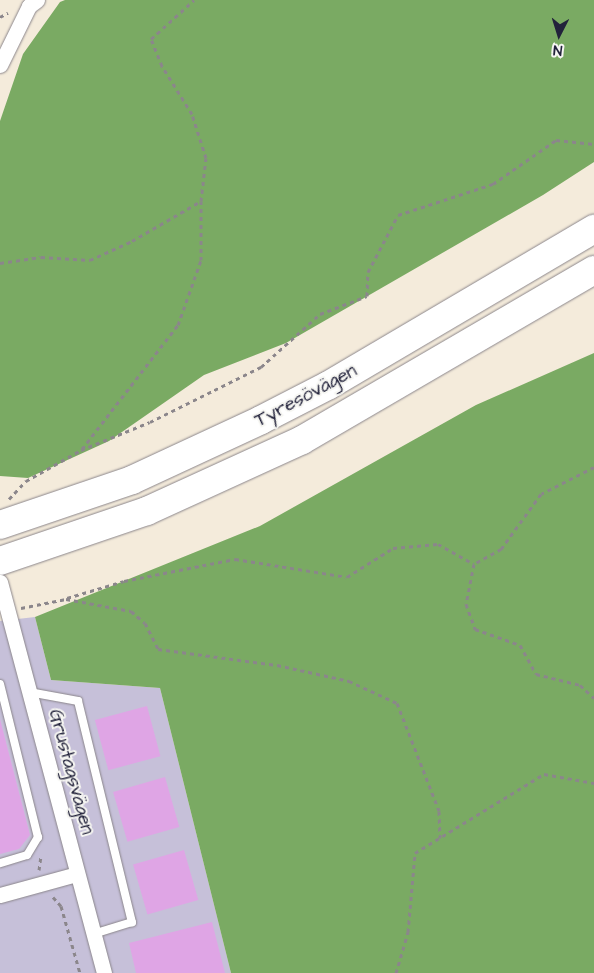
<!DOCTYPE html>
<html>
<head>
<meta charset="utf-8">
<style>
	body { margin:0 }
	#map { position:relative; width:594px; height:973px; overflow:hidden; background:#f4ebdb; font-family:"Architects Daughter",sans-serif }
	div>[style] { position:absolute }
	.industrial>* { inset:0; background:#c6c0d9 }
	.forest>* { inset:0; background:#7aaa63 }
	.building>* { inset:0; background:#dfa5e5; transform-origin:0 0 }
	.path>* { height:3px; margin-top:-1.5px; transform-origin:0; background:repeating-linear-gradient(90deg,#8b868b 0 4px,transparent 0 8px) }
	.roads { filter:drop-shadow(0 0 1px #8b868b) drop-shadow(0 0 1px #8b868b) }
	.service>* { height:8px; margin:-4px; padding:0 4px; transform-origin:4px; border-radius:4px; background:#fff }
	.minor>* { height:15px; margin:-7.5px; padding:0 7.5px; transform-origin:7.5px; border-radius:7.5px; background:#fff }
	.motorway>* { height:28px; margin:-14px; padding:0 14px; transform-origin:14px; border-radius:14px; background:#fff }
	span { translate:-50% -50%; white-space:nowrap; text-align:center; line-height:1.15; -webkit-text-stroke:4px #f6f6f2; paint-order:stroke }
	.street-label { font-size:19px; color:#22223b }
	.north { position:absolute; left:534px; top:10px; width:50px; height:50px; -webkit-text-stroke:4px #f6f6f2; paint-order:stroke; rotate:185deg; font-size:14px; font-weight:700; line-height:20px; text-align:center; color:#22223b }
	.north::after { content:''; display:block; margin:auto; width:18px; height:22px; background:#22223b; clip-path:polygon(50% 0,100% 100%,50% 72%,0 100%) }
</style>
</head>
<body>
<div id="map">
	<div class="industrial">
		<i style="clip-path:polygon(35px 617px,51px 680px,160px 688px,231px 973px,0 973px,0 621px)"></i>
	</div>
	<div class="forest">
		<i style="clip-path:polygon(65px 0,594px 0,594px 162px,543px 195px,286px 343px,204px 375px,109px 441px,28px 478px,0 476px,0 121px,23px 54px,60px 2px)"></i>
		<i style="clip-path:polygon(594px 353px,594px 973px,231px 973px,160px 688px,51px 680px,35px 617px,260px 526px,476px 405px)"></i>
	</div>
	<div class="building">
		<i style="left:147px;top:706px;width:52px;height:54px;rotate:75deg"></i>
		<i style="clip-path:polygon(0 719px,30px 835px,19px 849px,0 854px)"></i>
		<i style="left:165px;top:777px;width:52px;height:54px;rotate:74deg"></i>
		<i style="left:184px;top:850px;width:52px;height:53px;rotate:74deg"></i>
		<i style="clip-path:polygon(212px 922px,225px 973px,136px 973px,129px 943px)"></i>
	</div>
	<div class="path">
		<i style="left:0;top:17px;width:9px;rotate:-27deg"></i>
		<i style="left:0;top:263px;width:41px;rotate:-8.3deg"></i>
		<i style="left:41px;top:257px;width:49px;rotate:3.5deg"></i>
		<i style="left:90px;top:260px;width:46px;rotate:-24.3deg"></i>
		<i style="left:132px;top:241px;width:80px;rotate:-30.1deg"></i>
		<i style="left:201px;top:201px;width:43px;rotate:-83.4deg"></i>
		<i style="left:206px;top:158px;width:46px;rotate:-107.7deg"></i>
		<i style="left:192px;top:114px;width:57px;rotate:-122deg"></i>
		<i style="left:162px;top:66px;width:29px;rotate:-112deg"></i>
		<i style="left:151px;top:39px;width:58px;rotate:-42.2deg"></i>
		<i style="left:82px;top:449px;width:157px;rotate:-52.3deg"></i>
		<i style="left:178px;top:325px;width:69px;rotate:-70.5deg"></i>
		<i style="left:201px;top:260px;width:59px;rotate:-90deg"></i>
		<i style="left:594px;top:467px;width:59px;rotate:153deg"></i>
		<i style="left:541px;top:494px;width:68px;rotate:126deg"></i>
		<i style="left:501px;top:549px;width:31px;rotate:151deg"></i>
		<i style="left:474px;top:564px;width:41px;rotate:101.3deg"></i>
		<i style="left:466px;top:604px;width:27px;rotate:70deg"></i>
		<i style="left:475px;top:629px;width:48px;rotate:19.6deg"></i>
		<i style="left:520px;top:645px;width:33px;rotate:61deg"></i>
		<i style="left:536px;top:674px;width:45px;rotate:14deg"></i>
		<i style="left:580px;top:685px;width:19px;rotate:43deg"></i>
		<i style="left:9px;top:499px;width:25px;rotate:-47deg"></i>
		<i style="left:26px;top:481px;width:63px;rotate:-29.4deg"></i>
		<i style="left:81px;top:450px;width:74px;rotate:-22.1deg"></i>
		<i style="left:150px;top:422px;width:124px;rotate:-26.4deg"></i>
		<i style="left:261px;top:367px;width:79px;rotate:-41.9deg"></i>
		<i style="left:320px;top:314px;width:50px;rotate:-21deg"></i>
		<i style="left:367px;top:296px;width:24px;rotate:-88deg"></i>
		<i style="left:368px;top:272px;width:64px;rotate:-62.2deg"></i>
		<i style="left:398px;top:215px;width:100px;rotate:-18.1deg"></i>
		<i style="left:493px;top:184px;width:77px;rotate:-34.9deg"></i>
		<i style="left:556px;top:140px;width:38px;rotate:6deg"></i>
		<i style="left:67px;top:598px;width:59px;rotate:-16.6deg"></i>
		<i style="left:124px;top:581px;width:113px;rotate:-11.2deg"></i>
		<i style="left:235px;top:559px;width:113px;rotate:9.1deg"></i>
		<i style="left:347px;top:577px;width:54px;rotate:-32.2deg"></i>
		<i style="left:393px;top:548px;width:45px;rotate:-5.1deg"></i>
		<i style="left:438px;top:544px;width:41px;rotate:29.1deg"></i>
		<i style="left:21px;top:608px;width:46px;rotate:-11.3deg"></i>
		<i style="left:66px;top:599px;width:66px;rotate:10.5deg"></i>
		<i style="left:131px;top:611px;width:18px;rotate:41deg"></i>
		<i style="left:145px;top:623px;width:29px;rotate:63deg"></i>
		<i style="left:158px;top:649px;width:120px;rotate:7.7deg"></i>
		<i style="left:277px;top:665px;width:74px;rotate:12.5deg"></i>
		<i style="left:349px;top:681px;width:53px;rotate:24.6deg"></i>
		<i style="left:397px;top:703px;width:116px;rotate:68.7deg"></i>
		<i style="left:439px;top:811px;width:27px;rotate:88deg"></i>
		<i style="left:39px;top:870px;width:14px;rotate:-82deg"></i>
		<i style="left:53px;top:897px;width:12px;rotate:48deg"></i>
		<i style="left:61px;top:906px;width:70px;rotate:74.2deg"></i>
		<i style="left:396px;top:973px;width:43px;rotate:-73.7deg"></i>
		<i style="left:408px;top:932px;width:79px;rotate:-84.9deg"></i>
		<i style="left:415px;top:853px;width:151px;rotate:-31.5deg"></i>
		<i style="left:544px;top:774px;width:51px;rotate:10.2deg"></i>
	</div>
	<div class="roads">
		<div class="service">
			<i style="left:0;top:684px;width:158px;rotate:76.1deg"></i>
			<i style="left:38px;top:837px;width:21px;rotate:121deg"></i>
			<i style="left:27px;top:855px;width:28px;rotate:163deg"></i>
			<i style="left:29px;top:692px;width:50px;rotate:10.4deg"></i>
			<i style="left:78px;top:701px;width:228px;rotate:76.3deg"></i>
			<i style="left:132px;top:922px;width:41px;rotate:162.9deg"></i>
		</div>
		<div class="minor">
			<i style="left:0;top:65px;width:66px;rotate:-63.8deg"></i>
			<i style="left:29px;top:6px;width:10px;rotate:-37deg"></i>
			<i style="left:0;top:582px;width:405px;rotate:75.1deg"></i>
			<i style="left:0;top:895px;width:80px;rotate:-15.3deg"></i>
		</div>
		<div class="motorway">
			<i style="left:0;top:525px;width:139px;rotate:-18.8deg"></i>
			<i style="left:132px;top:480px;width:142px;rotate:-24.9deg"></i>
			<i style="left:261px;top:420px;width:76px;rotate:-27.2deg"></i>
			<i style="left:329px;top:385px;width:308px;rotate:-30.5deg"></i>
			<i style="left:0;top:561px;width:155px;rotate:-18.8deg"></i>
			<i style="left:147px;top:511px;width:170px;rotate:-24.6deg"></i>
			<i style="left:302px;top:440px;width:338px;rotate:-30.2deg"></i>
		</div>
	</div>
	<div class="street-label">
		<span style="left:306px;top:396px;rotate:-28deg">Tyresövägen</span>
		<span style="left:71px;top:772px;rotate:75deg">Grustagsvägen</span>
	</div>
	<div class="north">N</div>
</div>
</body>
</html>
